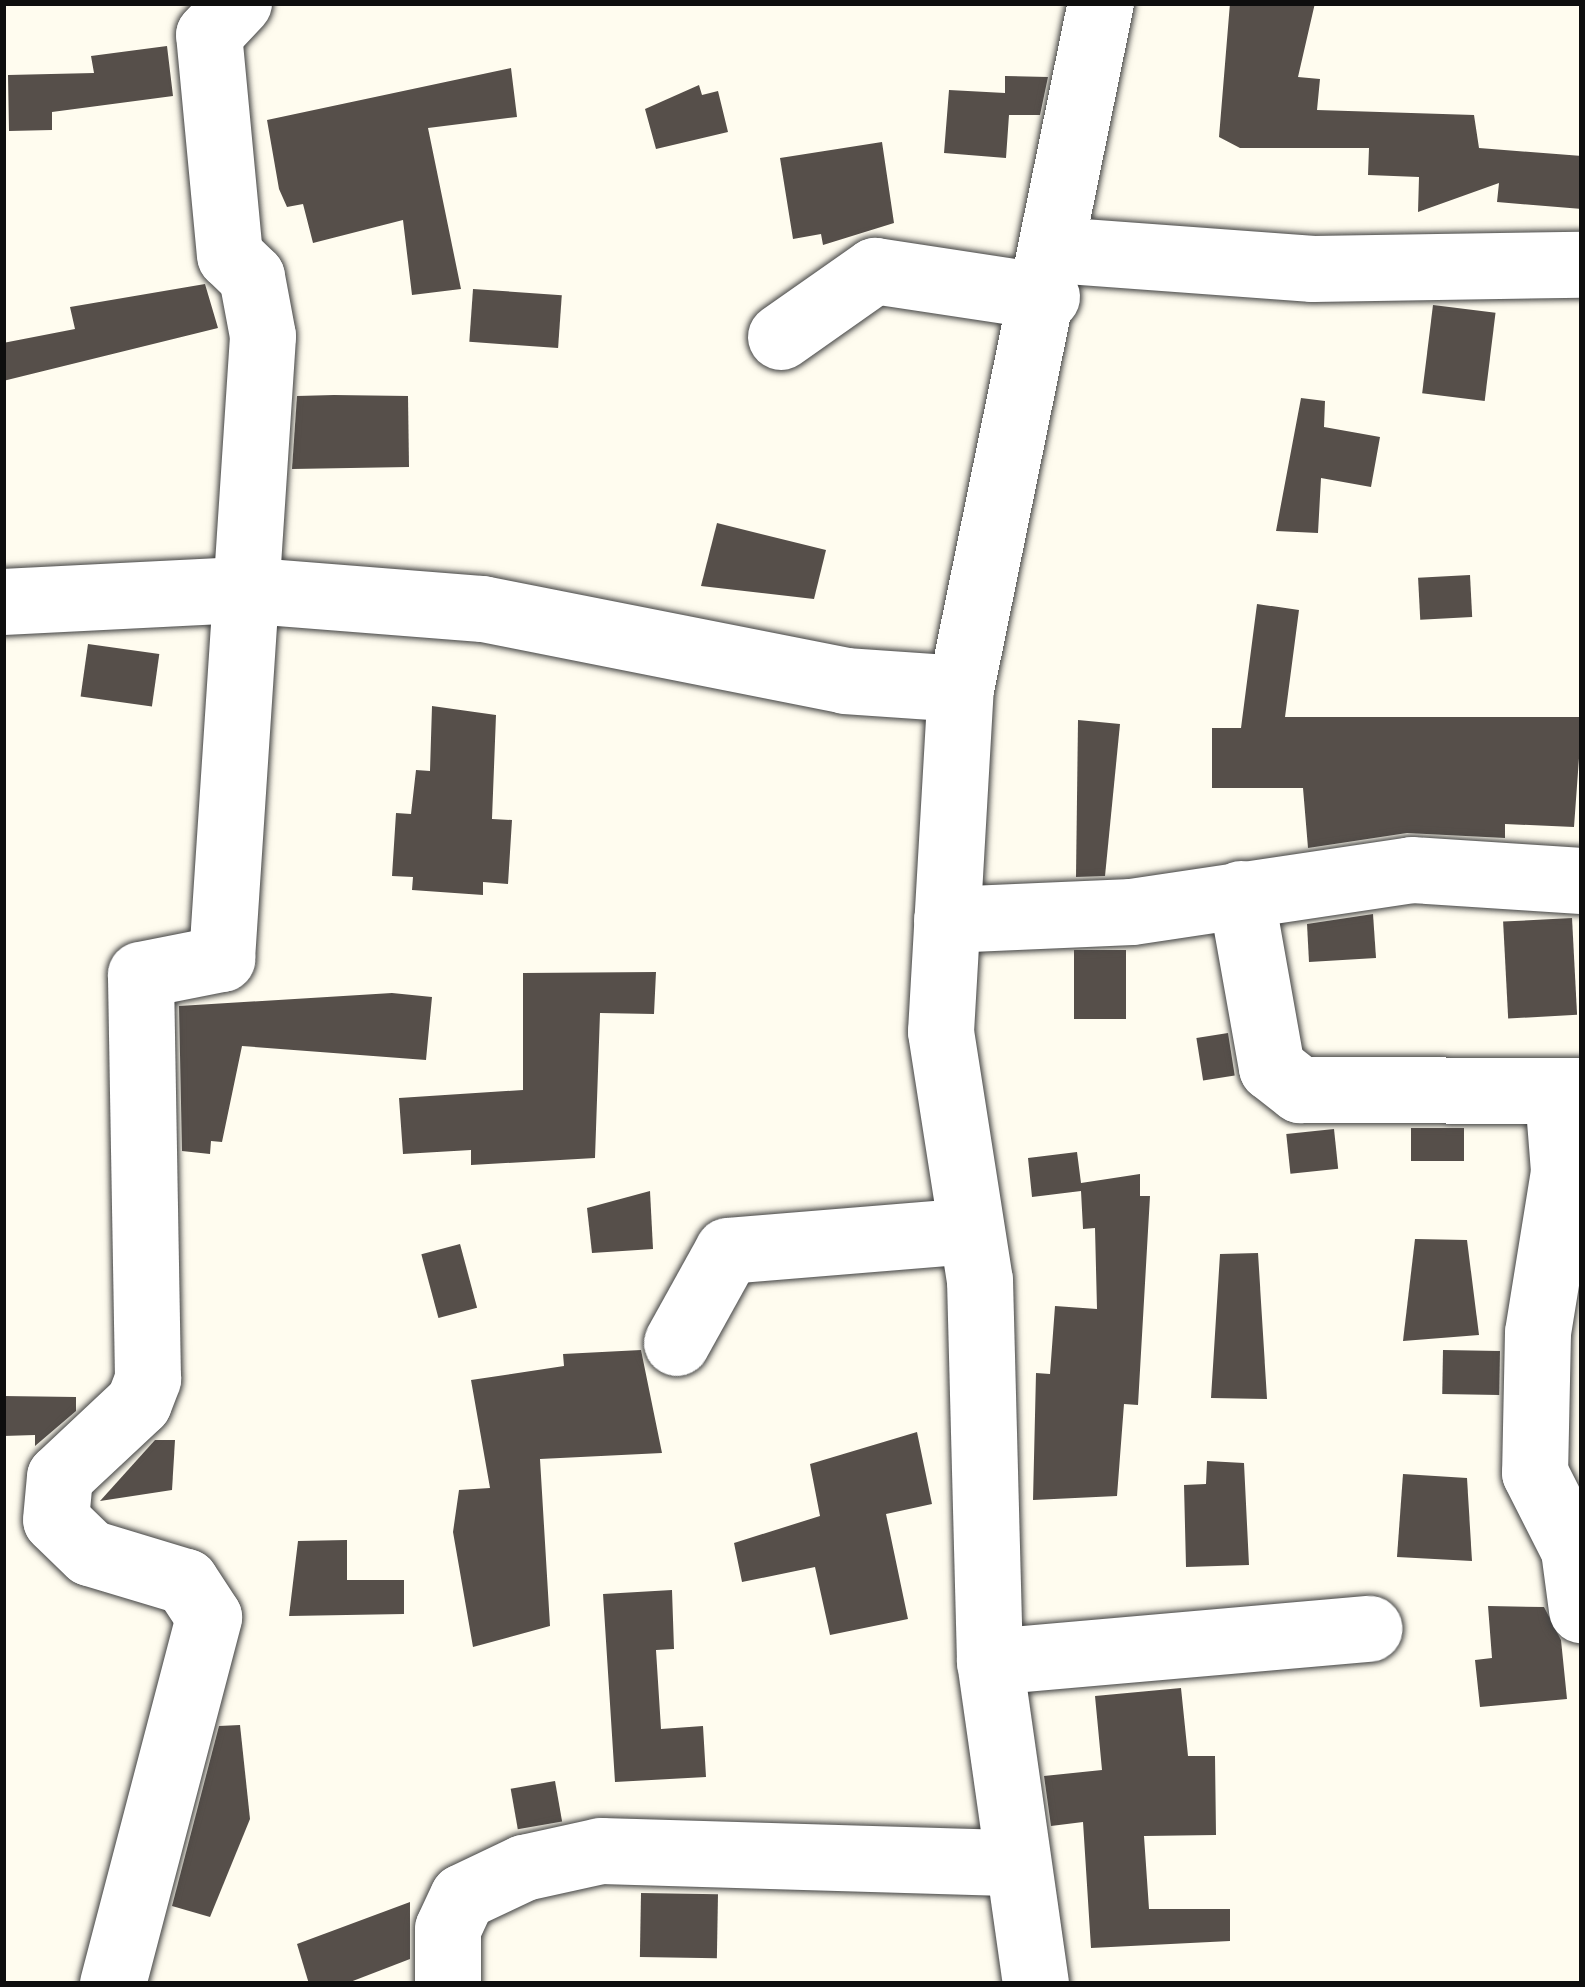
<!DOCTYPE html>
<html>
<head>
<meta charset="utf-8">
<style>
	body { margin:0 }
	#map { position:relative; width:1585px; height:1987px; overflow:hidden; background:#fffcef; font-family:"Playfair Display",serif }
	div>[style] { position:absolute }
	.building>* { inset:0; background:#564f4a; transform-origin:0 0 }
	.roads { filter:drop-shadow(0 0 3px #414141) drop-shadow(0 0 3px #414141) }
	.minor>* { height:66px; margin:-33px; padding:0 33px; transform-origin:33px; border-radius:33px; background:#fff }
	span { translate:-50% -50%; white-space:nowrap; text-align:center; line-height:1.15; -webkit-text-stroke:12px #fff; paint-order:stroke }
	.frame { position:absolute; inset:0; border:6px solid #0e0e0e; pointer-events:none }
</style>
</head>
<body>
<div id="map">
	<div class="building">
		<i style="clip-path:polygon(1230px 3px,1315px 3px,1298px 77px,1320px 79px,1317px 110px,1474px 115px,1479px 148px,1582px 156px,1582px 209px,1497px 202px,1499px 183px,1418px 212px,1419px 177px,1368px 175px,1369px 148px,1240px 148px,1219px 137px)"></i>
		<i style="clip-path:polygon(167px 46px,173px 96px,52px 112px,52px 130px,9px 131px,8px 75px,94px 73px,91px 56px)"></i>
		<i style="clip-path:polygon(511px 68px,517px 117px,428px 128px,461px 289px,412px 295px,403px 220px,313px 243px,303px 204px,287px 207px,279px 189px,267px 120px)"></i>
		<i style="clip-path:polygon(1005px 76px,1048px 77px,1040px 115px,1009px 115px,1006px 158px,944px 153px,949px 90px,1005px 93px)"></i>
		<i style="clip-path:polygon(699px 85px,702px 95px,718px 91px,728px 132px,656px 149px,645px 109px)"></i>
		<i style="clip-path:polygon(882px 142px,894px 223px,823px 245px,821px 234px,793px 239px,780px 158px)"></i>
		<i style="clip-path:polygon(205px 284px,218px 328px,3px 381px,3px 343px,75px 329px,70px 307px)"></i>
		<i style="left:473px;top:289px;width:89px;height:53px;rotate:4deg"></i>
		<i style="left:1433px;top:305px;width:63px;height:89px;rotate:7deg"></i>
		<i style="clip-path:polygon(334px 395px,408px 396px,409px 467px,292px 469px,297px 396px)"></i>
		<i style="clip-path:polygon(1301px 398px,1325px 401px,1324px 427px,1380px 437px,1371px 487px,1321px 478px,1318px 533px,1276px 531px)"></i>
		<i style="clip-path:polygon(717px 523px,826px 550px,814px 599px,701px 586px)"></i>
		<i style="left:1470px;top:575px;width:42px;height:52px;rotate:87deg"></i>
		<i style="clip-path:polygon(1257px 604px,1299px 610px,1285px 717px,1582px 717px,1574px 827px,1505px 824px,1505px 838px,1407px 833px,1308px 848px,1303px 788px,1212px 788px,1212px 728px,1241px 728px)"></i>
		<i style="left:88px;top:644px;width:72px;height:53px;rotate:8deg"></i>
		<i style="clip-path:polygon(432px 706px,496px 715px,492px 819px,512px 820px,508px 884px,483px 882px,483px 895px,412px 890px,413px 877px,392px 876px,396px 813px,411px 814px,416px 770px,430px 771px)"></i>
		<i style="clip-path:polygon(1078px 720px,1120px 724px,1105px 876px,1076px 877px)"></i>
		<i style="clip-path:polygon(1373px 914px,1376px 958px,1309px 962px,1307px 924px)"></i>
		<i style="left:1572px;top:918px;width:97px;height:69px;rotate:87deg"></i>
		<i style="left:1126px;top:950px;width:69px;height:52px;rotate:90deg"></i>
		<i style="clip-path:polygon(656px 972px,654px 1014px,600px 1013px,595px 1158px,471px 1165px,471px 1150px,403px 1154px,399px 1098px,523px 1090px,523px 973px)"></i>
		<i style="clip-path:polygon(392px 993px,432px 997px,426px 1060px,242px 1046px,222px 1142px,211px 1141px,210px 1154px,182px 1151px,179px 1006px)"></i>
		<i style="left:1228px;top:1033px;width:43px;height:32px;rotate:81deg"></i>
		<i style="left:1411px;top:1128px;width:53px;height:33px"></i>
		<i style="left:1334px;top:1129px;width:40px;height:48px;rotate:84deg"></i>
		<i style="clip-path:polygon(1077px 1152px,1081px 1183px,1140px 1174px,1140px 1196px,1150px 1196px,1138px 1405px,1124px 1404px,1117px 1496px,1033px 1500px,1036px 1373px,1050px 1374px,1055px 1306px,1097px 1309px,1095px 1228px,1083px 1229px,1081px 1191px,1032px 1197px,1028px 1158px)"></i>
		<i style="clip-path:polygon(650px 1191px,653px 1249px,592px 1253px,587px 1208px)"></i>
		<i style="clip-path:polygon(1415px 1239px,1467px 1240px,1479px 1335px,1403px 1341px)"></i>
		<i style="left:460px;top:1244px;width:66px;height:40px;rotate:75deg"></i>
		<i style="clip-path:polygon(1258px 1253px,1267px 1399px,1211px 1398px,1220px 1254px)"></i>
		<i style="clip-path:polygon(641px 1350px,662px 1453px,540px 1459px,550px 1626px,473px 1647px,453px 1532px,459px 1490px,490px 1488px,471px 1380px,564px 1366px,563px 1354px)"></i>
		<i style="left:1443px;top:1350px;width:57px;height:44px;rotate:1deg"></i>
		<i style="clip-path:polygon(3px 1396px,76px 1397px,76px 1411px,35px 1446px,35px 1435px,3px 1436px)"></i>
		<i style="clip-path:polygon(917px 1432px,932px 1504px,886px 1514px,908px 1619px,830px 1635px,815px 1567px,742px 1582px,734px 1543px,820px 1516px,810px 1464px)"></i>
		<i style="clip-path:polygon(155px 1440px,175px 1440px,172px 1490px,100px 1501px)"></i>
		<i style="clip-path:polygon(1207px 1461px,1244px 1463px,1249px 1565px,1186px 1567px,1184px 1485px,1206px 1484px)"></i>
		<i style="clip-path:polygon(1403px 1474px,1467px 1478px,1472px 1561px,1397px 1557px)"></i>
		<i style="clip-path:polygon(347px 1540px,347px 1580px,404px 1580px,404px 1614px,289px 1616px,298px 1541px)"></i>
		<i style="clip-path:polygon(672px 1590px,674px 1649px,656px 1650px,661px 1729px,703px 1726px,706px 1777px,615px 1782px,603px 1594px)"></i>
		<i style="clip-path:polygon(1488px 1606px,1544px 1607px,1561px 1640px,1567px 1699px,1480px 1707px,1475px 1660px,1492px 1658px)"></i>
		<i style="clip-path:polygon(1181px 1688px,1188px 1756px,1215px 1756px,1216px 1835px,1144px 1836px,1149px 1909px,1230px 1909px,1230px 1941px,1091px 1948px,1083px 1822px,1051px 1826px,1044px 1776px,1102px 1770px,1095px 1696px)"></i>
		<i style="clip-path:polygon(240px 1725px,250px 1819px,210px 1917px,172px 1906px,219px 1726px)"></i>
		<i style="left:555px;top:1781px;width:41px;height:45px;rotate:80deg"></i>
		<i style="left:641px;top:1893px;width:77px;height:64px;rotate:1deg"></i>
		<i style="clip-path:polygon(410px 1902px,410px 1959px,345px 1984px,309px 1984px,297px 1944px)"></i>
	</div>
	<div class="roads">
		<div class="minor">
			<i style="left:1055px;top:250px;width:259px;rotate:4.2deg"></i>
			<i style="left:1313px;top:269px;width:269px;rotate:-0.9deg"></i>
			<i style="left:781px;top:337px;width:115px;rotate:-35.1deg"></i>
			<i style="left:875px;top:271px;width:174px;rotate:8.6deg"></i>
			<i style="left:3px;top:602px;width:238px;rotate:-2.9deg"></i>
			<i style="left:241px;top:590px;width:243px;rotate:4.5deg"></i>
			<i style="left:483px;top:609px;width:369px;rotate:11.2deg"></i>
			<i style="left:845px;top:681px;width:116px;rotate:3.9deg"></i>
			<i style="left:1241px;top:894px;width:177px;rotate:79.9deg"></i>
			<i style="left:1272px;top:1068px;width:36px;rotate:38deg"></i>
			<i style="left:1300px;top:1090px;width:282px;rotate:0.2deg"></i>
			<i style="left:947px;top:920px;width:185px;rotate:-2.5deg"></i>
			<i style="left:1132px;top:912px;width:283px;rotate:-8.5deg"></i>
			<i style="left:1412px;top:870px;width:170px;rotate:3.7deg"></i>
			<i style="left:1558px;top:1095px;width:77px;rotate:85.5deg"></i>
			<i style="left:1564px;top:1172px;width:163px;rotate:99.2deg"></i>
			<i style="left:1538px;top:1333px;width:140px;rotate:91.2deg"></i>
			<i style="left:1535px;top:1473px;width:86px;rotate:63.1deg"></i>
			<i style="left:1574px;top:1550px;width:61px;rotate:82.4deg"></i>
			<i style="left:677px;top:1343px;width:105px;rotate:-61deg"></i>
			<i style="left:728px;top:1251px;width:243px;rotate:-4.7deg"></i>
			<i style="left:990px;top:1662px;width:381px;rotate:-5deg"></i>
			<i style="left:113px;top:1984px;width:379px;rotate:-75.3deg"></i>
			<i style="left:209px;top:1617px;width:42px;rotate:-123.3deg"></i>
			<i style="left:186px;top:1582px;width:100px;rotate:-163.2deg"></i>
			<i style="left:90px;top:1553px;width:47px;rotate:-135.9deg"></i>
			<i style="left:56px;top:1520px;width:43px;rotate:-84.7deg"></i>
			<i style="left:60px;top:1477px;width:108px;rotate:-43.1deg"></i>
			<i style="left:139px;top:1403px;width:26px;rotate:-69deg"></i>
			<i style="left:148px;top:1379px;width:404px;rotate:-91deg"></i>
			<i style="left:141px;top:975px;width:83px;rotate:-11.2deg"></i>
			<i style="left:222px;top:959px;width:624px;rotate:-86.23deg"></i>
			<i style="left:263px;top:336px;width:60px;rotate:-100.6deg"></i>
			<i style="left:252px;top:277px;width:30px;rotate:-136deg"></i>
			<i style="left:230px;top:256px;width:222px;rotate:-95.4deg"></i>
			<i style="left:209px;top:35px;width:44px;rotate:-46.8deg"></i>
			<i style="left:448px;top:1984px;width:55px;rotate:-90deg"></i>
			<i style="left:448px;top:1929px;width:35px;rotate:-65deg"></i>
			<i style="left:463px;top:1897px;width:68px;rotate:-25.4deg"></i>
			<i style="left:524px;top:1868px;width:79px;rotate:-12.4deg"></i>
			<i style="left:601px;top:1851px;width:415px;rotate:1.7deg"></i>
			<i style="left:1036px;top:1984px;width:325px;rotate:-98.1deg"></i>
			<i style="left:990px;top:1662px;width:381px;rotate:-91.5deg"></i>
			<i style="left:980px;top:1281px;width:252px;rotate:-98.9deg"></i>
			<i style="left:941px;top:1032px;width:344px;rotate:-86.7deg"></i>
			<i style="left:961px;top:689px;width:700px;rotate:-78.47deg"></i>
		</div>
	</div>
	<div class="frame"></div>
</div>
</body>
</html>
